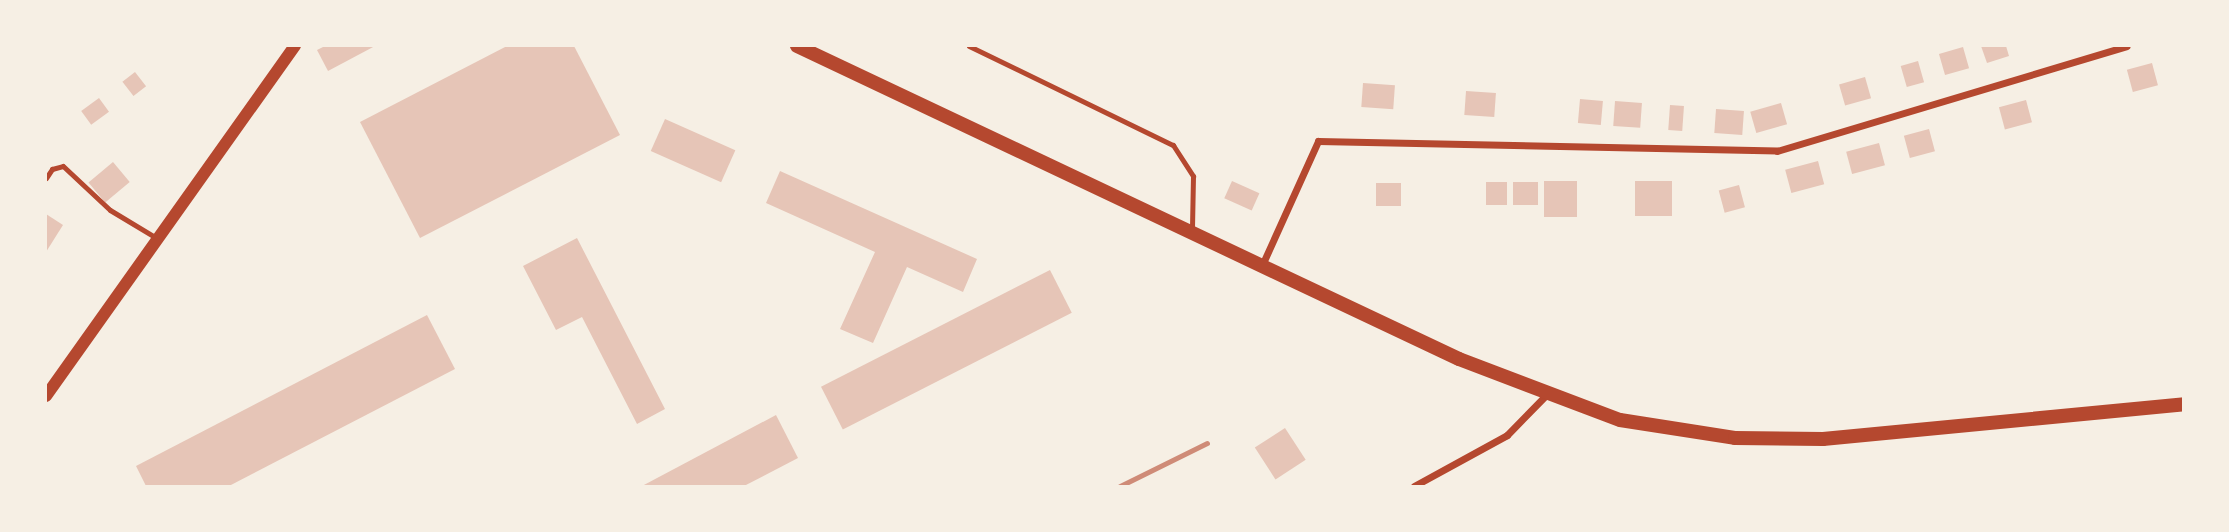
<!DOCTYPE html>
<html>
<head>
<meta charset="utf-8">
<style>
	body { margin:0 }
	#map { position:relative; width:2229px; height:532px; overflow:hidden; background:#f6efe4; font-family:"Sofia Sans Condensed",sans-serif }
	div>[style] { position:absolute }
	.building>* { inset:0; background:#e6c5b7; transform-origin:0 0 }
	.service>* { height:5px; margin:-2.5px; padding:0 2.5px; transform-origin:2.5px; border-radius:2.5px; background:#b5482f }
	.minor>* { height:7px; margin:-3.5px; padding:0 3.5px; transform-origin:3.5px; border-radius:3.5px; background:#b5482f }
	.tertiary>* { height:12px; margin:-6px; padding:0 6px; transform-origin:6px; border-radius:6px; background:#b5482f }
	.secondary>* { height:14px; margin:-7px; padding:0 7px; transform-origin:7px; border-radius:7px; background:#b5482f }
	.rail>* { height:5px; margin:-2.5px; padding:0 2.5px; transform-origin:2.5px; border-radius:2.5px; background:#cf8b77 }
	span { translate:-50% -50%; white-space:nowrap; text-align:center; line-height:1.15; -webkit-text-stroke:7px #f6efe4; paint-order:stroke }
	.frame { position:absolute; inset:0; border:47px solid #f6efe4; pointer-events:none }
</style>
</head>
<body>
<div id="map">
	<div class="building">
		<i style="clip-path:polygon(325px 46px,375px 46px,328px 71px,317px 50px)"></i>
		<i style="clip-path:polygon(507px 46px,574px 46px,620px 135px,420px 238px,360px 122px)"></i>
		<i style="clip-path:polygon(1981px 46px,2006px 46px,2009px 56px,1987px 63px)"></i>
		<i style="left:1963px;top:47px;width:22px;height:25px;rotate:74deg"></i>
		<i style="left:1918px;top:61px;width:22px;height:18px;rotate:74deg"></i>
		<i style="left:2152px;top:63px;width:23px;height:26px;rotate:75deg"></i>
		<i style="left:135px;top:72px;width:18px;height:16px;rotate:52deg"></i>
		<i style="left:1865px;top:77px;width:22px;height:27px;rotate:74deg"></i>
		<i style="left:1363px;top:83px;width:32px;height:24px;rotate:4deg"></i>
		<i style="left:1466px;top:91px;width:30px;height:24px;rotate:4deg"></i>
		<i style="left:99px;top:98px;width:17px;height:22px;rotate:54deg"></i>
		<i style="left:1580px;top:99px;width:23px;height:24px;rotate:5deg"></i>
		<i style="left:2026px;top:100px;width:23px;height:28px;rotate:75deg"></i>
		<i style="left:1615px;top:101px;width:27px;height:25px;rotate:4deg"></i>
		<i style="left:1781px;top:103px;width:22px;height:32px;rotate:74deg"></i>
		<i style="left:1670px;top:105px;width:14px;height:25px;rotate:4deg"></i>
		<i style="left:1716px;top:109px;width:28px;height:24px;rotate:4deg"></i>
		<i style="left:665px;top:119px;width:77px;height:35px;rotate:24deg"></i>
		<i style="left:1929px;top:129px;width:23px;height:26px;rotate:75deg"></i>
		<i style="left:1879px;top:143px;width:23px;height:34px;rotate:75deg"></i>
		<i style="left:1818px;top:161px;width:24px;height:34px;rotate:75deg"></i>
		<i style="left:113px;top:162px;width:26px;height:32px;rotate:50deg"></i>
		<i style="clip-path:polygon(780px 171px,977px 259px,963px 292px,907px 267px,873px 343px,840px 329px,875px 252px,766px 203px)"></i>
		<i style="left:1232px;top:181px;width:30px;height:19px;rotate:24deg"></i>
		<i style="left:1544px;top:181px;width:33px;height:36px"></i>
		<i style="left:1672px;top:181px;width:35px;height:37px;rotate:90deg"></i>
		<i style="left:1486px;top:182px;width:21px;height:23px"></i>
		<i style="left:1513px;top:182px;width:25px;height:23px"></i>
		<i style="left:1376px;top:183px;width:25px;height:23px"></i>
		<i style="left:1739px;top:185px;width:23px;height:21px;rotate:75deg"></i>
		<i style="clip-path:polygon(46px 214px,63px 225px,46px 252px)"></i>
		<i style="clip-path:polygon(577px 238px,665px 409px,637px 424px,582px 317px,556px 330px,523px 266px)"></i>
		<i style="left:1050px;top:270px;width:48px;height:257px;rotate:63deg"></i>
		<i style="clip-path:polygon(427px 315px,455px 369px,229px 486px,146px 486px,136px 466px)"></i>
		<i style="clip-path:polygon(776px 415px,798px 458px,744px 486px,642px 486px)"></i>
		<i style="left:1285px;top:428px;width:38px;height:36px;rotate:57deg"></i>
	</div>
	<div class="service">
		<i style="left:969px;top:46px;width:227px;rotate:25.9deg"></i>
		<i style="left:1173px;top:145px;width:37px;rotate:57deg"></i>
		<i style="left:1193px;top:176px;width:54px;rotate:91.1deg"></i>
		<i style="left:46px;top:178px;width:11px;rotate:-56deg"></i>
		<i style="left:52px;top:169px;width:11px;rotate:-15deg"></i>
		<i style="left:63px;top:166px;width:64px;rotate:43.1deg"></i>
		<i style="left:110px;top:210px;width:56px;rotate:31.1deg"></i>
	</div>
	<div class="minor">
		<i style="left:1263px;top:263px;width:134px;rotate:-65.7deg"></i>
		<i style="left:1318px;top:141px;width:459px;rotate:1.2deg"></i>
		<i style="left:1777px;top:151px;width:365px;rotate:-16.7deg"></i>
		<i style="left:1414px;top:486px;width:106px;rotate:-28.7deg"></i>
		<i style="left:1507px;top:435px;width:57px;rotate:-45.7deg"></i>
	</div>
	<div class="tertiary">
		<i style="left:46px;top:396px;width:430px;rotate:-54.6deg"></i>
	</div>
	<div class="secondary">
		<i style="left:797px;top:46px;width:732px;rotate:25.31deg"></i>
		<i style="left:1459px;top:359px;width:172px;rotate:20.8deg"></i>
		<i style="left:1620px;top:420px;width:116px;rotate:8.9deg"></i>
		<i style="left:1735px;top:438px;width:88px;rotate:0.7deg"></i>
		<i style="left:1823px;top:439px;width:363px;rotate:-5.5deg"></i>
	</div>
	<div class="rail">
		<i style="left:1120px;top:486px;width:97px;rotate:-26.3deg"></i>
	</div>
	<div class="frame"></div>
</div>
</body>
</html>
